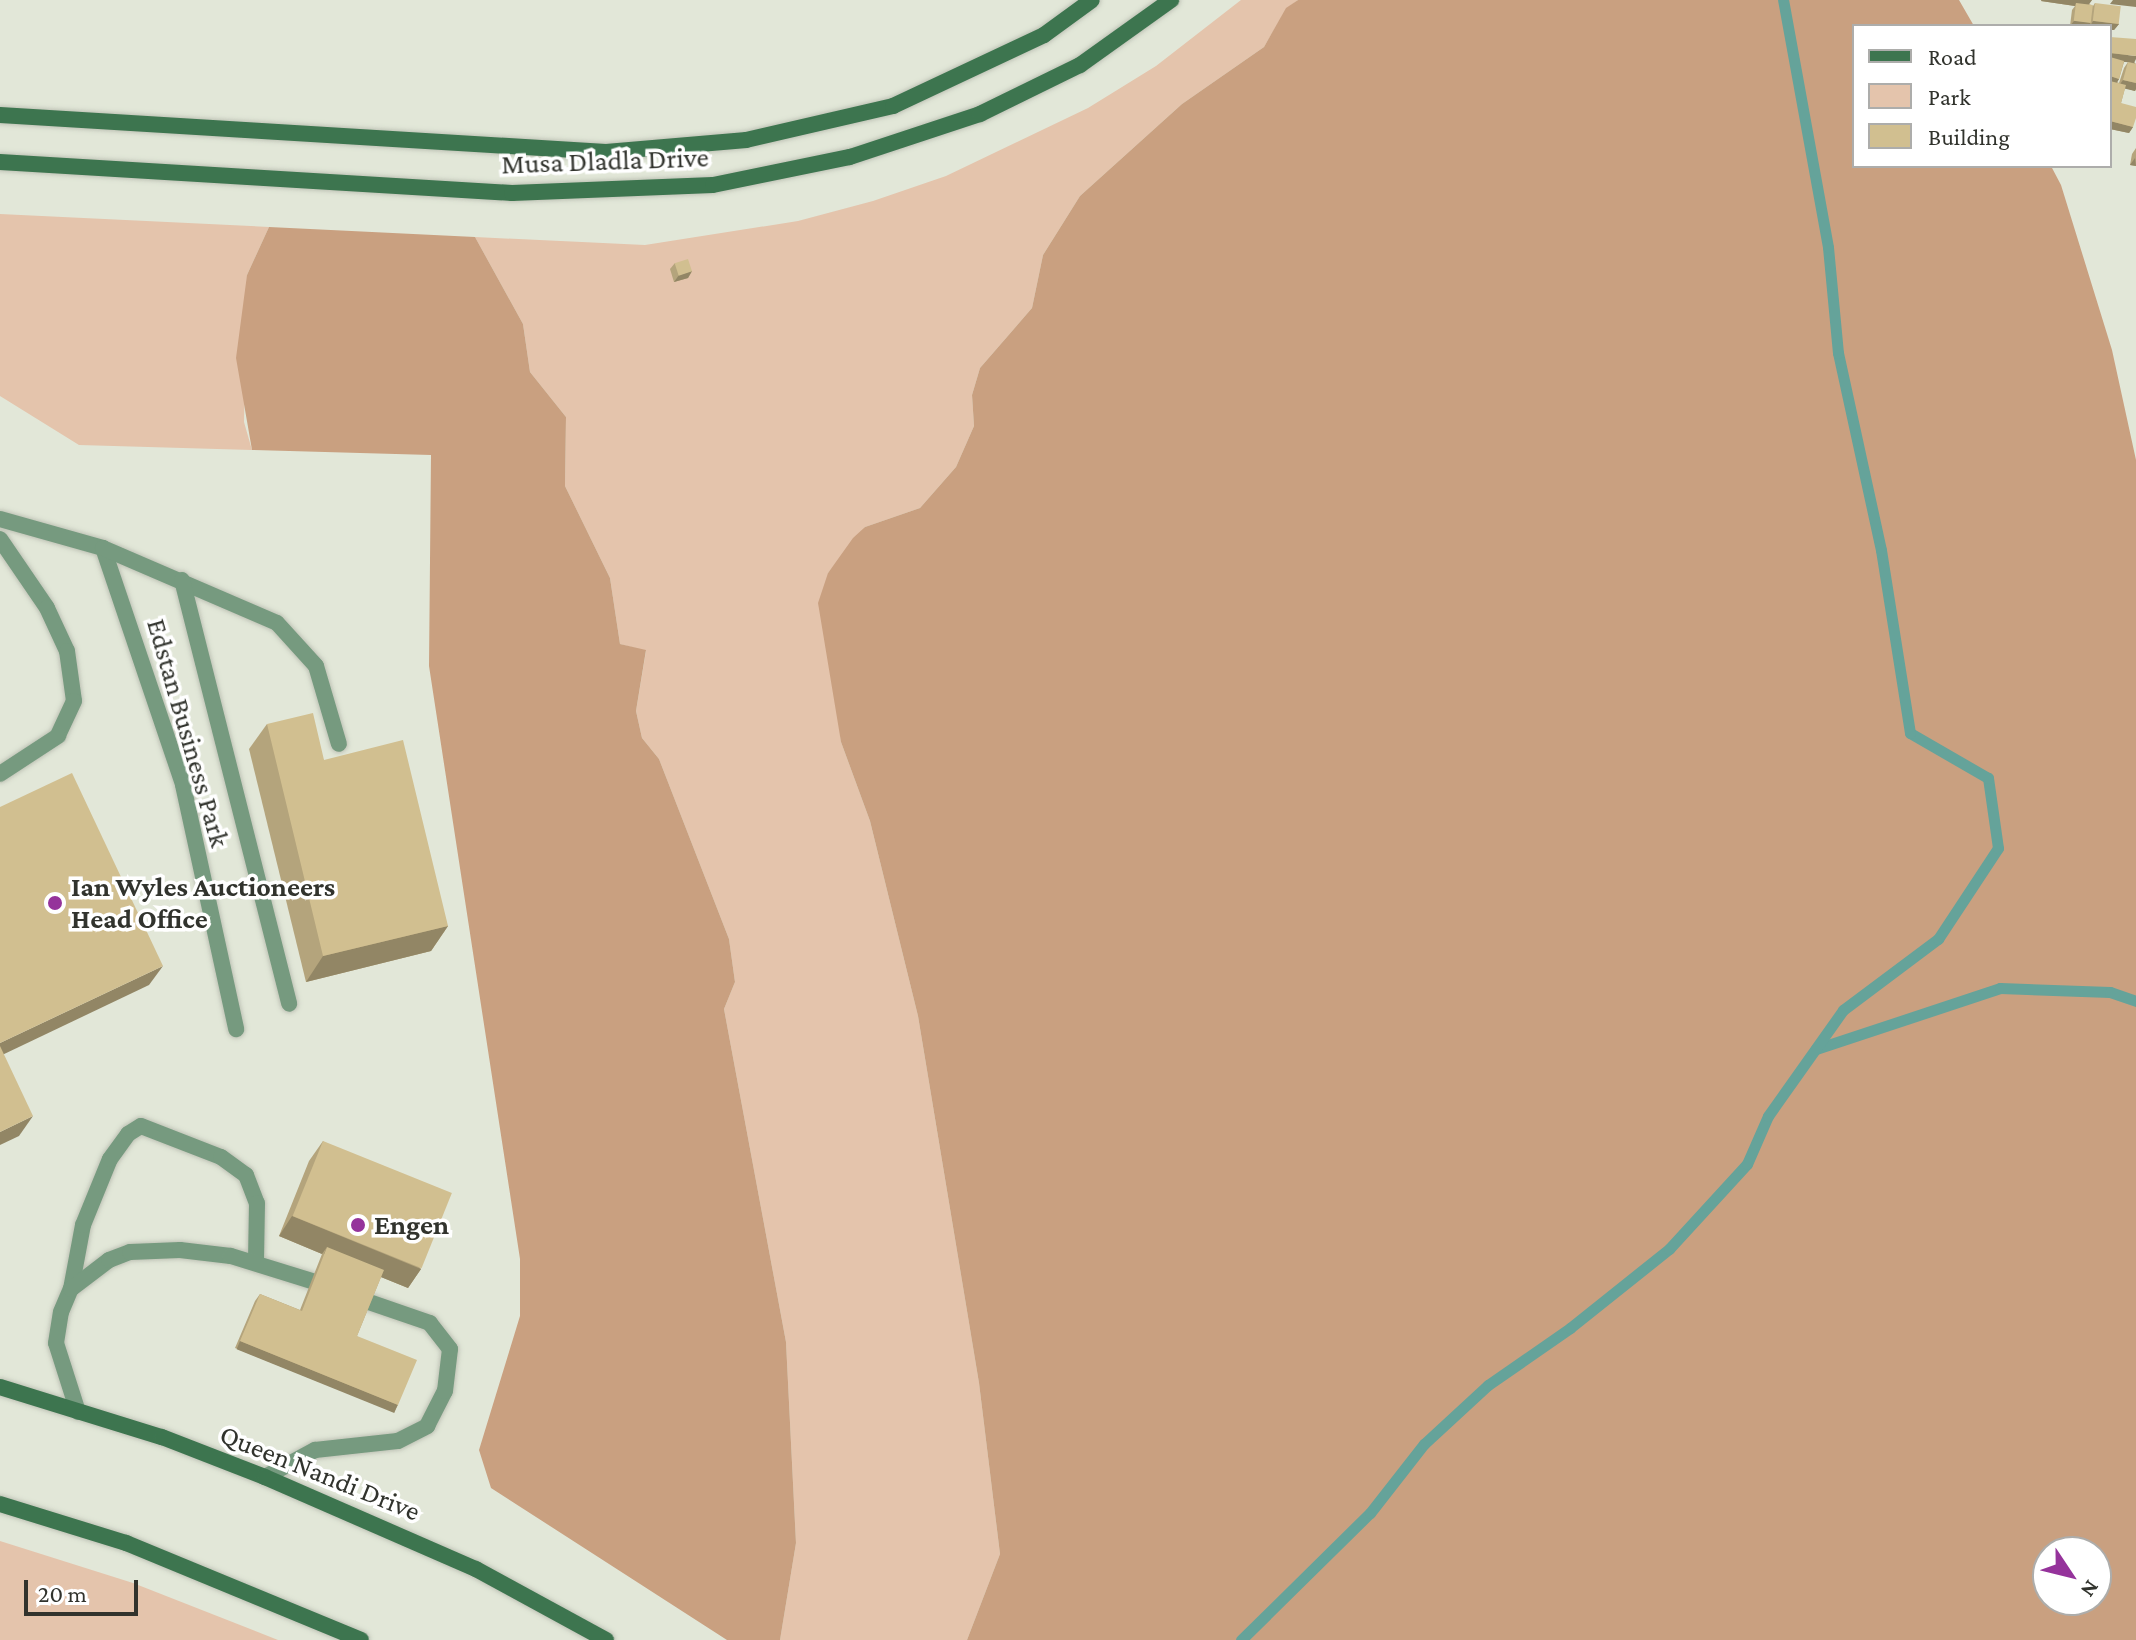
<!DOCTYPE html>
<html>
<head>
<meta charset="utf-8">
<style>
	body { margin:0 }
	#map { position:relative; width:2136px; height:1640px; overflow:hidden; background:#e2e7d8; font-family:"Crimson Pro",serif }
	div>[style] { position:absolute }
	.green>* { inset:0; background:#e4c4ac }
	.forest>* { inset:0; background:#c9a080 }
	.stream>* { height:11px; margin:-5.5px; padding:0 5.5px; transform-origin:5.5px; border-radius:5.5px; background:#65a39a }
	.roads { filter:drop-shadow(0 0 2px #bfc3b6) drop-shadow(0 0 2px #bfc3b6) }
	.lane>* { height:16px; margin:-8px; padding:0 8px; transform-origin:8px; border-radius:8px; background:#769a7f }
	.secondary>* { height:16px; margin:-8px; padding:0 8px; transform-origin:8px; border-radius:8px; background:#3d754f }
	.wall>* { inset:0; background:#b4a47c }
	.shaded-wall>* { inset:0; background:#928665; transform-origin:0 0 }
	.building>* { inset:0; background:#d1bf90; transform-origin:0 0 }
	.dots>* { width:22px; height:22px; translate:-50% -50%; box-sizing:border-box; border:4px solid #fff; border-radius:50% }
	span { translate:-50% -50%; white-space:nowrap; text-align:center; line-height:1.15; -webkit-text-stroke:7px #fff; paint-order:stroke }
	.street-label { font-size:28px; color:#31332d }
	.poi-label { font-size:28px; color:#31332d; font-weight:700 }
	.left { translate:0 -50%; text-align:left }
	.legend { position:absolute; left:1852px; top:24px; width:260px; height:144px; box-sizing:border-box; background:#fff; border:2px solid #adadab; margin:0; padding:10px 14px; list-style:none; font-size:24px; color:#31332d }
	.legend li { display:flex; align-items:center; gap:16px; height:40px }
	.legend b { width:40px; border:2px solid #adadab }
	.north { position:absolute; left:2032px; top:1536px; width:80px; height:80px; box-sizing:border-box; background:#fff; border:2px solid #adadab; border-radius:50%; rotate:125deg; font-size:22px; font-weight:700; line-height:32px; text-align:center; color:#31332d }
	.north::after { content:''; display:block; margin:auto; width:28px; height:36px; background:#95339b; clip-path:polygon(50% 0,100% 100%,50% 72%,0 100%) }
	.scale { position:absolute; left:24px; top:1580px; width:114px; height:36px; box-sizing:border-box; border:4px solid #31332d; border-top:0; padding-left:10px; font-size:24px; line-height:28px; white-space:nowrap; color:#31332d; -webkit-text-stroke:6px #fff; paint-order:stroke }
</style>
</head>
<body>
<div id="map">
	<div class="green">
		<i style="clip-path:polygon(1241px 0,1298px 0,1286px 9px,1264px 47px,1182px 104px,1080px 196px,1043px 255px,1032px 308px,980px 368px,972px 395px,974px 426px,956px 467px,920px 508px,865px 527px,828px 573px,841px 742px,870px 821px,918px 1016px,979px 1383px,1000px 1554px,967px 1640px,780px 1640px,796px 1543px,786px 1342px,724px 1009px,735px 982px,729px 939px,659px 759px,642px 738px,636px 711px,646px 651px,620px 644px,610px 578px,565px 486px,566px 417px,530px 372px,523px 324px,475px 237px,645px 245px,798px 221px,873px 201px,946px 176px,1088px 108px,1156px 66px)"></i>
		<i style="clip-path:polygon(0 214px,269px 227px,247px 275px,244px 422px,252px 450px,79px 445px,0 396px)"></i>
		<i style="clip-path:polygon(0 1541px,133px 1583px,278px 1640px,0 1640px)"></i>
	</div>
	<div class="forest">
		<i style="clip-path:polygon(evenodd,1298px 0,1959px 0,1974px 26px,1854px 26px,1854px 166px,2051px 166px,2061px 185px,2112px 350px,2136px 460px,2136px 1640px,967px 1640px,1000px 1554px,979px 1383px,918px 1016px,870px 821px,841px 742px,818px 603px,828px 573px,853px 538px,865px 527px,920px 508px,956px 467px,974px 426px,972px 395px,980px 368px,1032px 308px,1043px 255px,1080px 196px,1182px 104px,1264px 47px,1286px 8px,1298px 0,2048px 1552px,2096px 1552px,2096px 1600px,2048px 1600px,2048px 1552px)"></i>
		<i style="clip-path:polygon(269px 227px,475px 237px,523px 324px,530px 372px,566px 417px,565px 486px,610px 578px,620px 644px,646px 650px,636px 711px,642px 738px,659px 759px,729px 939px,735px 982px,724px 1009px,786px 1342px,796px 1543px,780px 1640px,727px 1640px,491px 1488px,479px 1450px,520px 1316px,520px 1259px,429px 666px,431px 455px,252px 450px,236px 358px,247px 275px)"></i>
	</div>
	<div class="stream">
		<i style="left:1816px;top:1049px;width:194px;rotate:-18.3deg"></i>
		<i style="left:2000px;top:988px;width:110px;rotate:2.1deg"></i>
		<i style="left:2110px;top:992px;width:28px;rotate:19deg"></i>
		<i style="left:1241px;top:1640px;width:181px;rotate:-44.6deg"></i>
		<i style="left:1370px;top:1513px;width:88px;rotate:-52deg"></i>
		<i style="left:1424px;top:1444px;width:87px;rotate:-42.7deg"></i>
		<i style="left:1488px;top:1385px;width:100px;rotate:-34.8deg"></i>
		<i style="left:1570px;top:1328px;width:127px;rotate:-38.6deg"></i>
		<i style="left:1669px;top:1249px;width:115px;rotate:-47.5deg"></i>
		<i style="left:1747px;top:1164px;width:52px;rotate:-66.4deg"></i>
		<i style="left:1768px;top:1116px;width:130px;rotate:-54.7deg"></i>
		<i style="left:1843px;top:1010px;width:119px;rotate:-36.8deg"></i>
		<i style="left:1938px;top:939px;width:109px;rotate:-56.6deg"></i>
		<i style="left:1998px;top:848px;width:71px;rotate:-98.1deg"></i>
		<i style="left:1988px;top:778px;width:90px;rotate:-150deg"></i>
		<i style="left:1910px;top:733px;width:185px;rotate:-99deg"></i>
		<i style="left:1881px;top:550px;width:202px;rotate:-102.3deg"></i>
		<i style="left:1838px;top:353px;width:106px;rotate:-95.4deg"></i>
		<i style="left:1828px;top:247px;width:251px;rotate:-100.3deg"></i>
	</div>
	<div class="roads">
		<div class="lane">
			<i style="left:0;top:519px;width:107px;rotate:15.7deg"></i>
			<i style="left:103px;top:548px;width:250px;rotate:71.3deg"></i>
			<i style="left:183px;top:785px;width:250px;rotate:77.7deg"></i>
			<i style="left:0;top:539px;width:83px;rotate:55.7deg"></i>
			<i style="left:47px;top:608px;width:47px;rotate:65.1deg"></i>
			<i style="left:67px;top:651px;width:50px;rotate:82deg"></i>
			<i style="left:74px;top:701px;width:38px;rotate:115deg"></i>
			<i style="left:58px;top:736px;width:69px;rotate:146.8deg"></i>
			<i style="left:103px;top:548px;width:189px;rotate:23.3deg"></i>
			<i style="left:277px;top:623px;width:58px;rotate:47.8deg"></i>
			<i style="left:316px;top:666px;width:81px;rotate:73.6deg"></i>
			<i style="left:182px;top:580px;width:437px;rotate:75.8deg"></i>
			<i style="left:71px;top:1289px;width:65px;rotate:-79.4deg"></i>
			<i style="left:83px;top:1225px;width:71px;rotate:-67.8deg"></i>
			<i style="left:110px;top:1159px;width:31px;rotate:-54deg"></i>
			<i style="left:128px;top:1134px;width:15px;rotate:-32deg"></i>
			<i style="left:141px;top:1126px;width:86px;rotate:21.2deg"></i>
			<i style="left:221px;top:1157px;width:31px;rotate:36deg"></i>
			<i style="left:246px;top:1175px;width:30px;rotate:69deg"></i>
			<i style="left:257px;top:1203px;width:60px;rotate:91deg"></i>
			<i style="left:78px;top:1412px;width:72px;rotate:-107.7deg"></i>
			<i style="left:56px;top:1343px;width:31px;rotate:-81deg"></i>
			<i style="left:61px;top:1312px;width:25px;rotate:-67deg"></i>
			<i style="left:71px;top:1289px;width:48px;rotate:-37.3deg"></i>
			<i style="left:109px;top:1260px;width:22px;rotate:-21deg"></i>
			<i style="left:130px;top:1252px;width:50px;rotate:-2.3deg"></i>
			<i style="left:180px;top:1250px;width:51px;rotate:6.7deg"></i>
			<i style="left:231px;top:1256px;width:85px;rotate:17.2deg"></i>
			<i style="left:265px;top:1477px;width:57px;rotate:-28.4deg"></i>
			<i style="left:315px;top:1450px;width:83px;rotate:-6.2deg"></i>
			<i style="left:398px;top:1441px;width:33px;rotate:-27deg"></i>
			<i style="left:427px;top:1426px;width:39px;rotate:-63deg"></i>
			<i style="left:445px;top:1391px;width:42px;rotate:-83.2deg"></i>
			<i style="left:450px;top:1349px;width:33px;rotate:-128deg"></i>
			<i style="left:430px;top:1323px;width:65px;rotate:-161deg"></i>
		</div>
		<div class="secondary">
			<i style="left:0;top:115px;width:607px;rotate:3.49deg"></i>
			<i style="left:606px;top:152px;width:141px;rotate:-4.9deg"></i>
			<i style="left:746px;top:140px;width:151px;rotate:-13deg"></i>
			<i style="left:893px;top:106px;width:167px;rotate:-25.2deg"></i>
			<i style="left:1044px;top:35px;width:59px;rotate:-36.1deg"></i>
			<i style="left:0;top:162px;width:513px;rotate:3.46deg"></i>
			<i style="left:512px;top:193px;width:201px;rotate:-2.3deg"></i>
			<i style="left:713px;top:185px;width:140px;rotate:-11.6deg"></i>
			<i style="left:850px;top:157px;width:137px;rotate:-18.3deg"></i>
			<i style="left:980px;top:114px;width:111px;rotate:-26.1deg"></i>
			<i style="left:1080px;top:65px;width:112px;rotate:-35.5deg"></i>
			<i style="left:0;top:1387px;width:170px;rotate:17.2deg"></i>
			<i style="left:162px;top:1437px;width:110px;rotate:21.2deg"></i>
			<i style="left:265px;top:1477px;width:230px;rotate:23.6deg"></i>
			<i style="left:476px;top:1569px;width:148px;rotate:28.6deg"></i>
			<i style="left:0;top:1504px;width:132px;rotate:17.2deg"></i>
			<i style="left:126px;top:1543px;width:254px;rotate:22.4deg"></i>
		</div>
	</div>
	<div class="wall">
		<i style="clip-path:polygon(2041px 0,2092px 0,2089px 4px,2093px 6px,2095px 3px,2119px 24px,2114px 30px,2110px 26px,2070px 26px,2072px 10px,2075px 6px,2041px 1px)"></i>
		<i style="clip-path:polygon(evenodd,2110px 37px,2136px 64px,2136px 89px,2135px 91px,2125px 88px,2121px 103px,2133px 127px,2129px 133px,2110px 129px,2110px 37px,2124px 62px,2128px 62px,2124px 68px,2119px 83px,2117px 82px,2119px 79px,2124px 62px)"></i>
		<i style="clip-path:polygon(2136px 148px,2136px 166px,2130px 165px,2132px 154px)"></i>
		<i style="clip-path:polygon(675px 263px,692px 271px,688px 278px,674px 282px,670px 269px)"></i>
		<i style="clip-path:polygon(267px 724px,324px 760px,448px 926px,431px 951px,306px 982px,249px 749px)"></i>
		<i style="clip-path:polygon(323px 1141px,421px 1269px,408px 1288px,381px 1277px,357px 1336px,398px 1405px,394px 1412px,235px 1348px,255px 1301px,260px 1294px,300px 1310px,322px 1254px,279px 1236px,309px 1161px)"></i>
	</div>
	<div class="shaded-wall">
		<i style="clip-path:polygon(2042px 0,2092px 0,2087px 7px,2076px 3px,2075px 6px,2041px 1px)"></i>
		<i style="clip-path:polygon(2113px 0,2136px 0,2136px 7px,2110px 4px)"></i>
		<i style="clip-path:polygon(2074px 21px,2091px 22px,2089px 26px,2070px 26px)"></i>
		<i style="clip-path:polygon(2093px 21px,2119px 24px,2114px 30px,2110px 30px,2110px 26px,2090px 26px)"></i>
		<i style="clip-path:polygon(2110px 53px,2136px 56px,2136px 59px,2134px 63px,2110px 60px)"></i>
		<i style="clip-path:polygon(2110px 76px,2119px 79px,2115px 86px,2110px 84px)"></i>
		<i style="clip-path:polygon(2123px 80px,2136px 83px,2136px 89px,2135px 91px,2118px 87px)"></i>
		<i style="clip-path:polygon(2110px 121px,2133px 127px,2129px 133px,2110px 129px)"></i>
		<i style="clip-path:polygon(2135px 158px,2136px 166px,2130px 165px)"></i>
		<i style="clip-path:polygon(692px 271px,688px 278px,674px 282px,679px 275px)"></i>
		<i style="clip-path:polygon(448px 926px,431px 951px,306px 982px,323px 956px)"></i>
		<i style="clip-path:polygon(163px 966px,149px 985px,0 1056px,0 1043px)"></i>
		<i style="clip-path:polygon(33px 1116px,19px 1136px,0 1145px,0 1132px)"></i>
		<i style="clip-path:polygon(292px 1216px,421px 1269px,408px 1288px,324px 1254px,327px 1247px,322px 1254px,279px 1236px)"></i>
		<i style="left:240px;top:1341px;width:170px;height:9px;rotate:22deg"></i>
	</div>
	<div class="building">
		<i style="left:2076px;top:3px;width:17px;height:18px;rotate:7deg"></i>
		<i style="left:2095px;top:3px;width:26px;height:18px;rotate:7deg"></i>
		<i style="clip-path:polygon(2110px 37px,2136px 39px,2136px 56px,2110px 53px)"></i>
		<i style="clip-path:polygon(2110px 57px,2124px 61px,2119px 79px,2110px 76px)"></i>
		<i style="clip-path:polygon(2128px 62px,2136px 64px,2136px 83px,2123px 80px)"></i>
		<i style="clip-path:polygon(2110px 81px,2126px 85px,2121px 103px,2136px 107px,2136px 118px,2133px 127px,2110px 121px)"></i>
		<i style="left:688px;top:259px;width:13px;height:14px;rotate:72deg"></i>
		<i style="clip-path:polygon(313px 713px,324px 760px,403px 740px,448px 926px,323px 956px,267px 724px)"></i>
		<i style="clip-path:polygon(72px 773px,163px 966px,0 1043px,0 807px)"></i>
		<i style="clip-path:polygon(0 1046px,33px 1116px,0 1132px)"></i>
		<i style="left:323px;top:1141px;width:139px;height:81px;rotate:22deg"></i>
		<i style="clip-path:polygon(327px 1247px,384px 1270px,357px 1336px,417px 1360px,398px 1405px,240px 1341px,260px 1294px,302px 1311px)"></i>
	</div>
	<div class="dots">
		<i style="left:55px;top:903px;background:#95339b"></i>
		<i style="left:358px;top:1225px;background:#95339b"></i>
	</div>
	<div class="street-label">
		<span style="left:605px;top:161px;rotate:-2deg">Musa Dladla Drive</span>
		<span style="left:188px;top:733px;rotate:74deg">Edstan Business Park</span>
		<span style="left:320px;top:1473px;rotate:22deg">Queen Nandi Drive</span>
	</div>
	<div class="poi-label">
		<span class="left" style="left:71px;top:903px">Ian Wyles Auctioneers<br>Head Office</span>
		<span class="left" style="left:374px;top:1225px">Engen</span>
	</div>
	<ul class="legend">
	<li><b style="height:10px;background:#3d754f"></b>Road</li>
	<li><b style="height:22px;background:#e4c4ac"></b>Park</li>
	<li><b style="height:22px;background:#d1bf90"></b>Building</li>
	</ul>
	<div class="north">N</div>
	<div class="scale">20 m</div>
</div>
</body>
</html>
